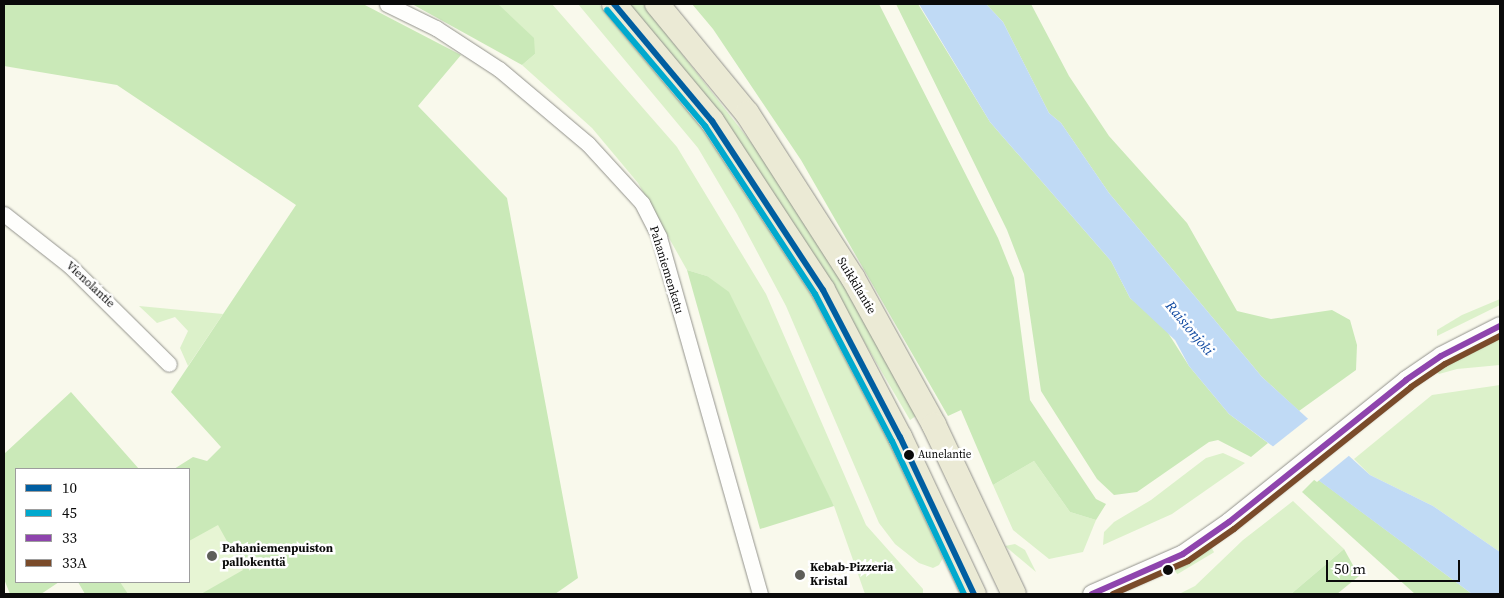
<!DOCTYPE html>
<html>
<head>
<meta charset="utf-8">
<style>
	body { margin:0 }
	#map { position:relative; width:1504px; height:598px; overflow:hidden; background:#f9f9ec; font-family:"Source Serif 4",serif }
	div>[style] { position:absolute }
	.green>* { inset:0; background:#dcf1ca; transform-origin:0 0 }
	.forest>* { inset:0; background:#cae9b8 }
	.pitch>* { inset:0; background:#e7f5d4 }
	.water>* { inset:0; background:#c0daf5 }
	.pier>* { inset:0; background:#f9f9ec }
	.roads { filter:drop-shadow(0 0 1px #92928c) drop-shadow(0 0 1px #92928c) }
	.minor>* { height:15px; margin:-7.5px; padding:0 7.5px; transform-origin:7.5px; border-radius:7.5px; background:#fefefc }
	.tertiary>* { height:19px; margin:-9.5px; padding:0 9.5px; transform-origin:9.5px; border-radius:9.5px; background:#fefefc }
	.primary>* { height:24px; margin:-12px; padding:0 12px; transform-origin:12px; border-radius:12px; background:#ebead5 }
	.bus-1>* { height:6px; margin:-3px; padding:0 3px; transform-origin:3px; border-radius:3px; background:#005ea1 }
	.bus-2>* { height:6px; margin:-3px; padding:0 3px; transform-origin:3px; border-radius:3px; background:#00a9ce }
	.bus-3>* { height:6px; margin:-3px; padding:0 3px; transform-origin:3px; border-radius:3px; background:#8e44ad }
	.bus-4>* { height:6px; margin:-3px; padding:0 3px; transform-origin:3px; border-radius:3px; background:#7a4b2a }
	.dots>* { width:14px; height:14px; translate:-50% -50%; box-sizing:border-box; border:2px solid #fff; border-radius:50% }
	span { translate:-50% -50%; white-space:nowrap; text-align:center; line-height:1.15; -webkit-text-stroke:5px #fff; paint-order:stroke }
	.bus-label { font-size:11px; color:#0a0a0a }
	.left { translate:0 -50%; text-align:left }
	.street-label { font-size:12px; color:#0a0a0a }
	.poi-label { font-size:12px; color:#0a0a0a; font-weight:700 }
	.water-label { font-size:14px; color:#0f48a0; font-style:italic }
	.frame { position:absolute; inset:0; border:5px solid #0a0a0a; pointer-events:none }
	.legend { position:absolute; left:15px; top:468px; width:175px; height:115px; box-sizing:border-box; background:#fff; border:1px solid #9d9d9d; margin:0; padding:6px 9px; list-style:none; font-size:15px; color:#0a0a0a }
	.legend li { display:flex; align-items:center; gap:10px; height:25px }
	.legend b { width:25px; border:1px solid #9d9d9d }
	.scale { position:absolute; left:1326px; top:560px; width:134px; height:22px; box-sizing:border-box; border:2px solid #0a0a0a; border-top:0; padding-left:6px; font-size:15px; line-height:18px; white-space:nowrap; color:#0a0a0a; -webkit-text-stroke:4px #fff; paint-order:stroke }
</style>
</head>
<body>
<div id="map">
	<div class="green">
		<i style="clip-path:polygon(498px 4px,552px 4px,677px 147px,766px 294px,866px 525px,923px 589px,923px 594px,865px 594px,834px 506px,707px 276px,687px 270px,638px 183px,592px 128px,522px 65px,535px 54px)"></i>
		<i style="clip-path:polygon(578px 4px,599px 4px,712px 141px,756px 207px,813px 298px,890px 444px,943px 558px,939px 565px,933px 568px,919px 563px,895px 544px,879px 523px,786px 306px,737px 214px,698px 148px)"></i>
		<i style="clip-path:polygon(629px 4px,643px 4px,771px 168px,833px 264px,916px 416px,910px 420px,822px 270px,723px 117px)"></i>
		<i style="clip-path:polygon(1500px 299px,1500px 305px,1437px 336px,1437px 330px,1462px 315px)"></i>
		<i style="clip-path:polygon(139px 306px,223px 314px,188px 366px,180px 348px,188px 331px,175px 317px,157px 323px)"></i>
		<i style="clip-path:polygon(1500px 337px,1500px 365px,1457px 369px,1439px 374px,1436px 371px)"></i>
		<i style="clip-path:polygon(1500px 385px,1500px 552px,1433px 506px,1370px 475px,1354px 459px,1432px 395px)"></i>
		<i style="clip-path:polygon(1223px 453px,1245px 463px,1172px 514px,1103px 545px,1104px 532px,1114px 522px,1151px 500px,1206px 458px)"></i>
		<i style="clip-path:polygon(1034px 461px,1070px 512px,1096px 520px,1083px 552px,1049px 559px,1013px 530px,993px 485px)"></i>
		<i style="clip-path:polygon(1293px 501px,1344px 549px,1291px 594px,1179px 594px,1195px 586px,1243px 540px)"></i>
		<i style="clip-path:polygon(1015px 544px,1025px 550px,1036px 572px,1005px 546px)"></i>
		<i style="left:1211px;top:547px;width:6px;height:43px;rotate:59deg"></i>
	</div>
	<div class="forest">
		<i style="clip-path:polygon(4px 4px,363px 4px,461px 55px,418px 106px,507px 198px,578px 578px,555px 594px,85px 594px,78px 582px,189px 582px,189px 469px,174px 469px,193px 457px,207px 461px,221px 447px,171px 392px,296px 205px,117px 85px,4px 66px)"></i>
		<i style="clip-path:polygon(412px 4px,498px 4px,534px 38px,535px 54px,522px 65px)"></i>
		<i style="clip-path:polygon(692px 4px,879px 4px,998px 238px,1014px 278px,1030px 400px,1096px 499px,1106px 504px,1096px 520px,1070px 512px,1034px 461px,993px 485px,961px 410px,948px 416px,801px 160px,713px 29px)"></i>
		<i style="clip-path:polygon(896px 4px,918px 4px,990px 122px,1111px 261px,1130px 298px,1163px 325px,1189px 366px,1229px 414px,1268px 443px,1251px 457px,1218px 440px,1209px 442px,1137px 492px,1114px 495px,1097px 479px,1041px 391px,1024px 274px,1007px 230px)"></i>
		<i style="clip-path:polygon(986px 4px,1031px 4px,1069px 76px,1109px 136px,1187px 223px,1237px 311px,1271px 319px,1332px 310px,1350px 320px,1357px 345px,1356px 370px,1299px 411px,1262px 377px,1109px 193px,1061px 123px,1049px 113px,1003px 22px)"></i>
		<i style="clip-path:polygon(687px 270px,707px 276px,729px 292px,834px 506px,760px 529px)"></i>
		<i style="clip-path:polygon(71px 392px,139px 469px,16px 469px,16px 582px,59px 582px,41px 594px,10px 594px,4px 579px,4px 454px)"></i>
		<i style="clip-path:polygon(1316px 478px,1472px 594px,1415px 594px,1302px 492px)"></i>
		<i style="clip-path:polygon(1344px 549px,1359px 576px,1337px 594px,1291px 594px)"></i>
	</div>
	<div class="pitch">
		<i style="clip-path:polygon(218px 525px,243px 570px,201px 594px,128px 594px,120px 582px,189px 582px,189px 541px)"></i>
	</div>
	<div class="water">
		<i style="clip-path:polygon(919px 4px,986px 4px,1003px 22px,1049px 113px,1061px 123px,1109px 193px,1262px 377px,1370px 475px,1433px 506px,1500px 552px,1500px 594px,1472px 594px,1229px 414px,1189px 366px,1175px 340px,1130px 298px,1111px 261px,990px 122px)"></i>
	</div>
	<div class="pier">
		<i style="clip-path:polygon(1309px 418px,1351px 454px,1317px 482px,1271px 448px)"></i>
	</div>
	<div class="roads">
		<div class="minor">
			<i style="left:387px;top:4px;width:55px;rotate:26.1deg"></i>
			<i style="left:436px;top:28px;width:75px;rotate:33.1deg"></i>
			<i style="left:499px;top:69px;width:116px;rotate:40.1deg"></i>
			<i style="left:588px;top:144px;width:80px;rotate:47.5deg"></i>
			<i style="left:642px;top:203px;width:38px;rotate:63deg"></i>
			<i style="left:659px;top:237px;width:371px;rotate:74.2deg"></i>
			<i style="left:4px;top:214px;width:84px;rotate:38.2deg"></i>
			<i style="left:70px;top:266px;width:139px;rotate:44.7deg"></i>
		</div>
		<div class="tertiary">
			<i style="left:1092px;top:594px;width:99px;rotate:-23.7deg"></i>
			<i style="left:1183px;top:554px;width:56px;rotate:-34.8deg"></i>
			<i style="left:1229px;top:522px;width:227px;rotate:-38.7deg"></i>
			<i style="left:1406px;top:380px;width:42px;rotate:-34.4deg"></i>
			<i style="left:1441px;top:356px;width:66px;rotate:-27deg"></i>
		</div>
		<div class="primary">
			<i style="left:614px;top:4px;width:153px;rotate:50.1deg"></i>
			<i style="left:712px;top:121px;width:202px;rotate:56.7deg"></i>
			<i style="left:823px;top:290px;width:166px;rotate:62.4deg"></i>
			<i style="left:900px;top:437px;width:174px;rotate:64.8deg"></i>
			<i style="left:657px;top:4px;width:141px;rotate:50.5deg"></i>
			<i style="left:747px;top:113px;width:196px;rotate:57.3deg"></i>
			<i style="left:853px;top:278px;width:168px;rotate:61.1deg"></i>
			<i style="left:934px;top:425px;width:187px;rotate:64.7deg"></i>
		</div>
	</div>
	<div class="bus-1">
		<i style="left:614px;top:4px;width:153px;rotate:50.1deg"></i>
		<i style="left:712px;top:121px;width:202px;rotate:56.7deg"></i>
		<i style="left:823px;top:290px;width:166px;rotate:62.4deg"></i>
		<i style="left:900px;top:437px;width:174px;rotate:64.8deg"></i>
	</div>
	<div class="bus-2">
		<i style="left:607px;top:10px;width:152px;rotate:49.8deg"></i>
		<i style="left:705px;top:126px;width:201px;rotate:56.8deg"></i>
		<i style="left:815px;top:294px;width:166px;rotate:62.4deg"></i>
		<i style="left:892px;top:441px;width:169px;rotate:64.8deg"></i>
	</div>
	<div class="bus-3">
		<i style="left:1092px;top:594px;width:99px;rotate:-23.7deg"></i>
		<i style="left:1183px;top:554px;width:56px;rotate:-34.8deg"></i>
		<i style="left:1229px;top:522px;width:227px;rotate:-38.7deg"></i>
		<i style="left:1406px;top:380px;width:42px;rotate:-34.4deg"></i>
		<i style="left:1441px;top:356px;width:66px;rotate:-27deg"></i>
	</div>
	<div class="bus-4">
		<i style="left:1113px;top:594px;width:82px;rotate:-23.7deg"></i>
		<i style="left:1188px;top:561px;width:56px;rotate:-34.8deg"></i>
		<i style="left:1234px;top:529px;width:227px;rotate:-38.7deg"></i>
		<i style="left:1411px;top:387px;width:41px;rotate:-34.1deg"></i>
		<i style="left:1445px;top:364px;width:62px;rotate:-27deg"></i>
	</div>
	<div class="dots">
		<i style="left:909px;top:455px;background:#0a0a0a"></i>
		<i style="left:212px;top:556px;background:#5e5e59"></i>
		<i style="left:1168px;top:570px;background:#0a0a0a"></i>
		<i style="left:800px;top:575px;background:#5e5e59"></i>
	</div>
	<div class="bus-label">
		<span class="left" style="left:918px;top:455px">Aunelantie</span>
	</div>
	<div class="street-label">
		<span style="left:666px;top:270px;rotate:73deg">Pahaniemenkatu</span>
		<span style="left:90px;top:285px;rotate:43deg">Vienolantie</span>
		<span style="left:856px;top:286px;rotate:59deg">Suikkilantie</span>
	</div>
	<div class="poi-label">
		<span class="left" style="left:222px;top:556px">Pahaniemenpuiston<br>pallokenttä</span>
		<span class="left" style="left:810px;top:575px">Kebab-Pizzeria<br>Kristal</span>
	</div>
	<div class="water-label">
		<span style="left:1190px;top:328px;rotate:50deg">Raisionjoki</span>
	</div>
	<div class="frame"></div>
	<ul class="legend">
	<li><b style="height:6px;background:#005ea1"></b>10</li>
	<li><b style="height:6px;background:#00a9ce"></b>45</li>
	<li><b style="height:6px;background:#8e44ad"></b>33</li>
	<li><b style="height:6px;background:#7a4b2a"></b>33A</li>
	</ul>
	<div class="scale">50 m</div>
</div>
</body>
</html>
